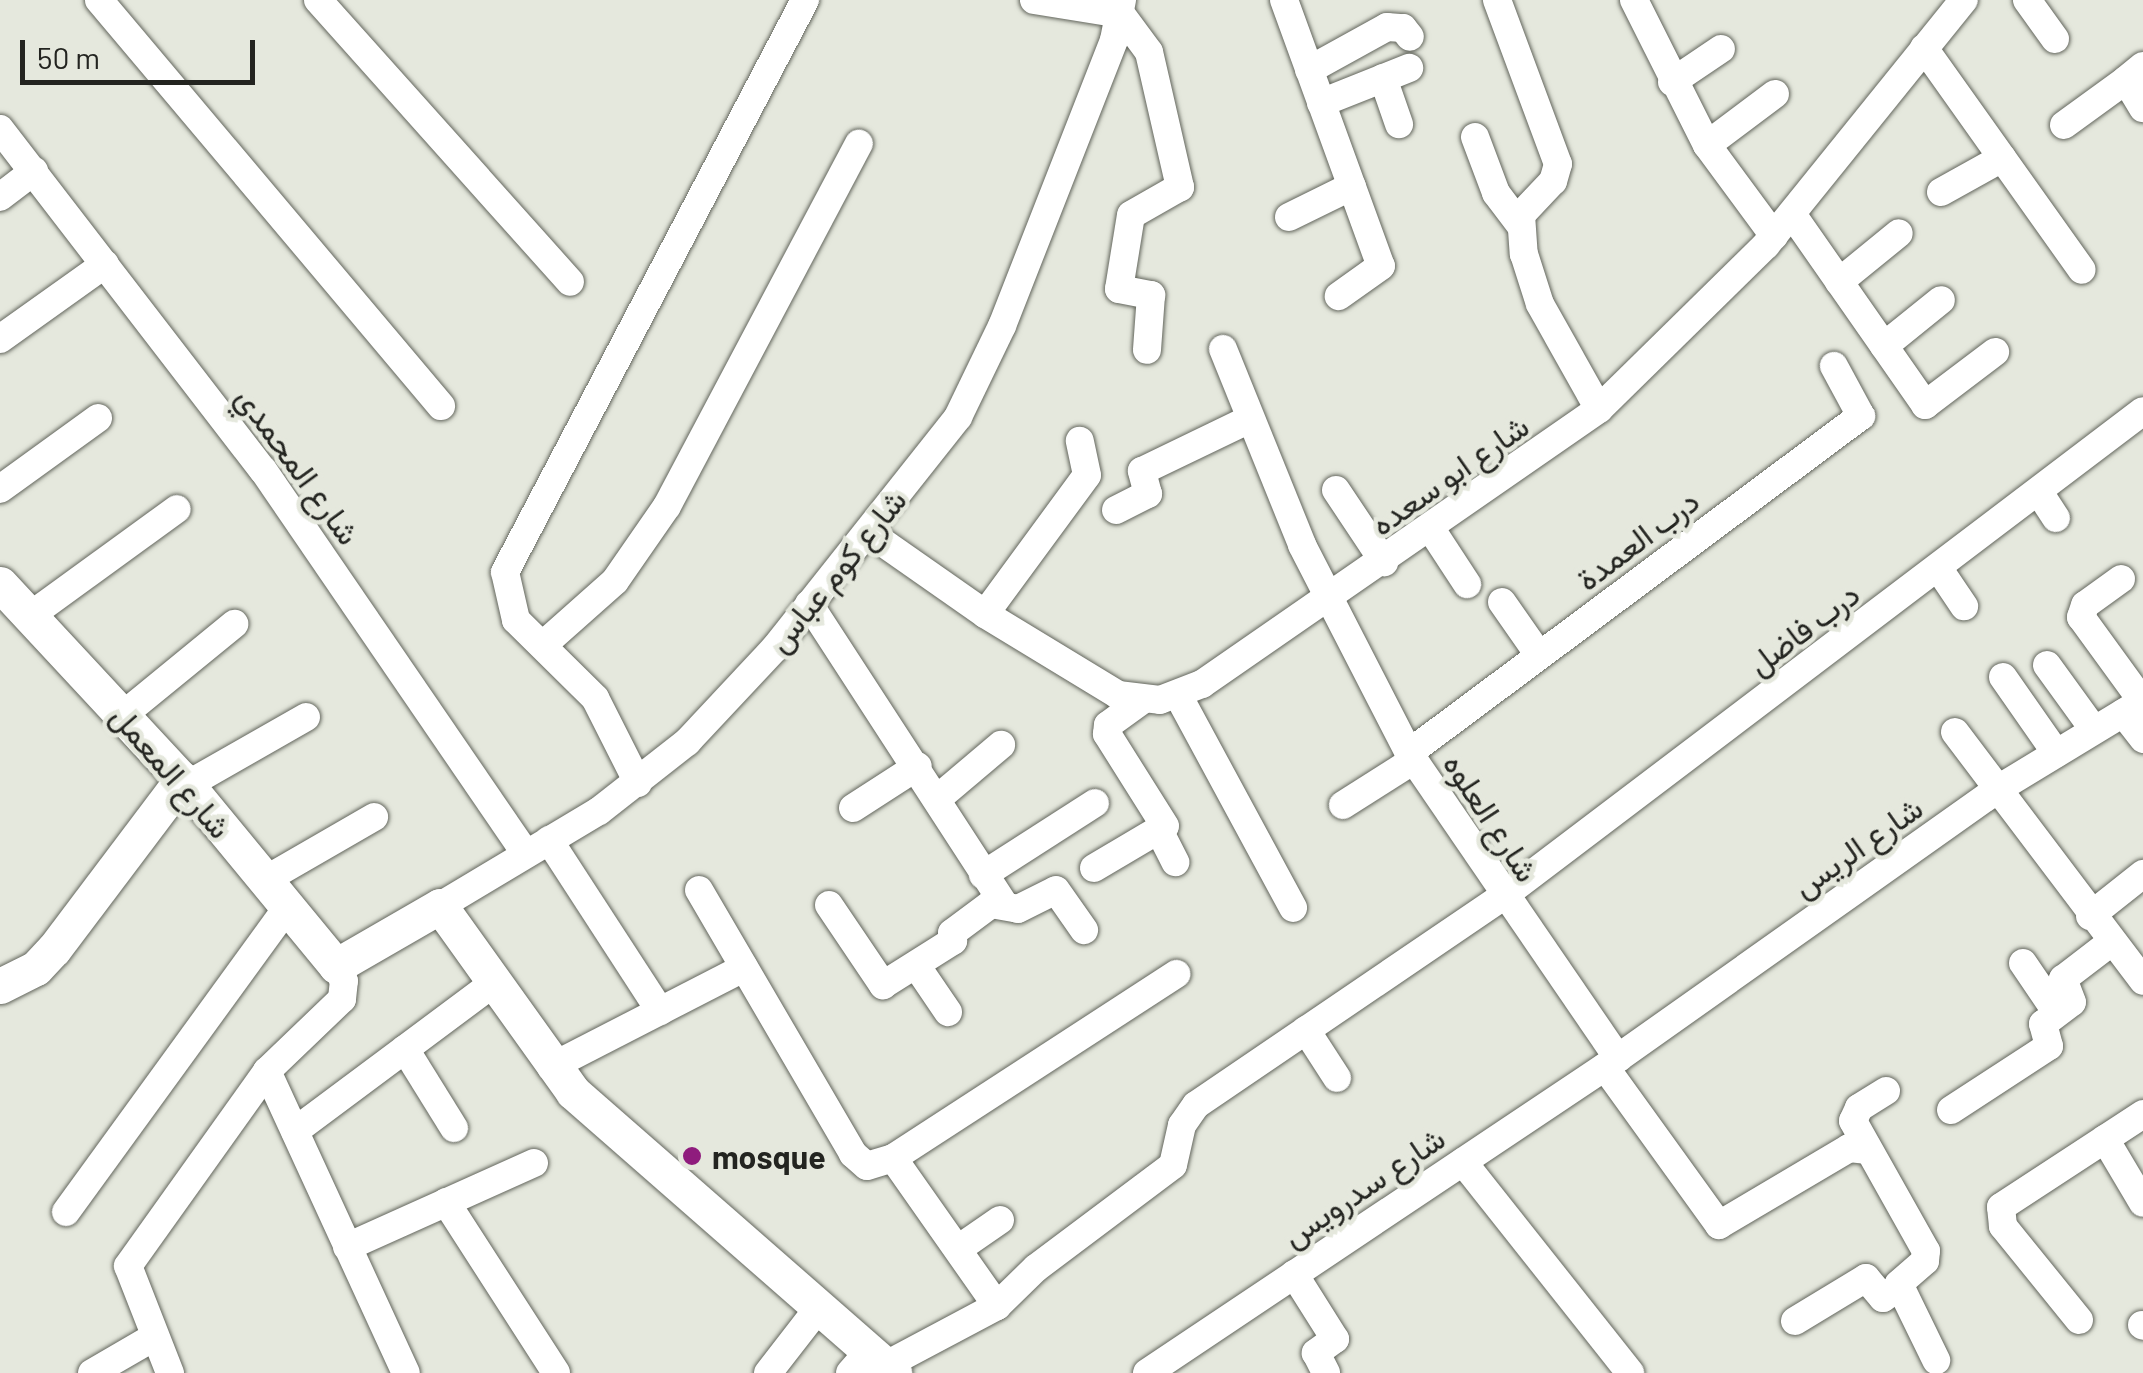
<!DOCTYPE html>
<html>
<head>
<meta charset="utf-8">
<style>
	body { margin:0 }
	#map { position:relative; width:2143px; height:1373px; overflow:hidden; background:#e5e8dd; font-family:Barlow,Vazirmatn,sans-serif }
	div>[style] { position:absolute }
	.roads { filter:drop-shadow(0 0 2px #62655c) drop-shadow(0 0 2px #62655c) }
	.minor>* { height:28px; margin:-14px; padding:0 14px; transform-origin:14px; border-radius:14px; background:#fff }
	.tertiary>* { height:35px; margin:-17.5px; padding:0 17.5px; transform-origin:17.5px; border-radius:17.5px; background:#fff }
	.dots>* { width:28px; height:28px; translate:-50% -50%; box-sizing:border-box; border:5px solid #e5e8dd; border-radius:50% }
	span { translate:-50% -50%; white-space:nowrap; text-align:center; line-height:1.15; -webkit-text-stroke:9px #e5e8dd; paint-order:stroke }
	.street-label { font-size:32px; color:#232420 }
	.poi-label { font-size:32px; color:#232420; font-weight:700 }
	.left { translate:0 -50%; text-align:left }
	.scale { position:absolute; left:20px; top:40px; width:235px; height:45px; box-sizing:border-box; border:5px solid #232420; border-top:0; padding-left:12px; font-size:30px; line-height:35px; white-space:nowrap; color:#232420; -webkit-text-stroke:8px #e5e8dd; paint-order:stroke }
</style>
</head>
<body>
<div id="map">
	<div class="roads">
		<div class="minor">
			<i style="left:99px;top:0;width:531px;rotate:49.89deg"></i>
			<i style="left:318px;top:0;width:378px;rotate:48.2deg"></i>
			<i style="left:1034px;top:0;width:88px;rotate:9.1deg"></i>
			<i style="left:1121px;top:14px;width:47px;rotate:53.6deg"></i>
			<i style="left:1149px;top:52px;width:139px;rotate:77.1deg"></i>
			<i style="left:1180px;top:187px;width:56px;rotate:150.3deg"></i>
			<i style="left:1131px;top:215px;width:75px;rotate:99.2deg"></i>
			<i style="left:1119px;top:289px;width:33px;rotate:11deg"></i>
			<i style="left:1151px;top:295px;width:55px;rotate:94.2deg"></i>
			<i style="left:1284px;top:0;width:283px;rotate:70deg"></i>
			<i style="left:1381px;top:266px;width:52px;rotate:144.5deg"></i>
			<i style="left:1497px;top:0;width:175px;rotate:69.6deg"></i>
			<i style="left:1558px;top:164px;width:18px;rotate:106deg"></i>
			<i style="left:1553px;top:181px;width:47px;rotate:133.3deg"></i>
			<i style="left:1521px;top:215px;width:39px;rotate:86deg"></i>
			<i style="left:1524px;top:254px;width:52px;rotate:72.3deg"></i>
			<i style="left:1540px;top:304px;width:120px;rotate:60.7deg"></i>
			<i style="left:1634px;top:0;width:162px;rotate:63.3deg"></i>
			<i style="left:1707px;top:145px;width:113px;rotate:53.6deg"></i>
			<i style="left:2027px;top:0;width:48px;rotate:54.3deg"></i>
			<i style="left:1924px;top:48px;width:272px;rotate:54.6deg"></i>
			<i style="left:2143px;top:66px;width:22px;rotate:141deg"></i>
			<i style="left:2126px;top:80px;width:33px;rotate:59deg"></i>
			<i style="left:1309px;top:70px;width:89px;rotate:-28.9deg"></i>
			<i style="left:1387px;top:27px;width:16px;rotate:4deg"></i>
			<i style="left:1403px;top:28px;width:11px;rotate:52deg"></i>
			<i style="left:1383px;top:78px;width:49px;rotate:70.8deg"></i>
			<i style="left:1672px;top:82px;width:59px;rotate:-34deg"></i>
			<i style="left:1321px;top:103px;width:95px;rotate:-21.7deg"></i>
			<i style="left:2064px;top:125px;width:77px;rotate:-36deg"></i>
			<i style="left:0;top:129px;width:431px;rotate:52.4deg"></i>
			<i style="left:263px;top:470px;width:465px;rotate:55.6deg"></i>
			<i style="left:1475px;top:137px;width:60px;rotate:69.4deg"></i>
			<i style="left:1496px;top:193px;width:40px;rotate:53deg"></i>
			<i style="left:1707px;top:145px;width:85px;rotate:-36.9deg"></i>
			<i style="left:1941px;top:192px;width:70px;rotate:-29.1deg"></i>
			<i style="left:0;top:197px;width:43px;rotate:-37.4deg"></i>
			<i style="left:1792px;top:214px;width:233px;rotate:55.1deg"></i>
			<i style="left:1925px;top:405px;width:88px;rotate:-37.1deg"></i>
			<i style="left:1289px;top:217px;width:70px;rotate:-26.2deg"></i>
			<i style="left:1839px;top:282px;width:77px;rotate:-39.2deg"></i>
			<i style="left:0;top:339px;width:129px;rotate:-35.5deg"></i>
			<i style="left:1884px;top:346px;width:73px;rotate:-38.9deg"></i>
			<i style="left:1223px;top:349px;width:211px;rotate:68deg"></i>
			<i style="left:1302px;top:545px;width:234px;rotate:62.8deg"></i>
			<i style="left:1409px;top:753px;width:370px;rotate:55.6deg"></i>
			<i style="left:0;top:489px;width:121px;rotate:-35.9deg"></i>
			<i style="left:1336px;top:490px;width:87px;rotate:56.3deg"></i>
			<i style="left:2039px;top:492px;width:31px;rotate:57deg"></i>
			<i style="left:1116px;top:510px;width:36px;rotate:-27deg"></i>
			<i style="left:1148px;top:494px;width:24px;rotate:-105deg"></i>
			<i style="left:1142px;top:471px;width:120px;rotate:-25.7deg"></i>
			<i style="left:1431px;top:529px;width:66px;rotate:56.8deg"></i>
			<i style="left:868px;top:532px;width:143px;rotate:35deg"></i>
			<i style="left:985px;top:614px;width:156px;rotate:31.3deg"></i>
			<i style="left:1118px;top:695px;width:42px;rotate:6.8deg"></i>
			<i style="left:1160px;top:700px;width:45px;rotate:-20.9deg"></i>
			<i style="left:1202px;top:684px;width:483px;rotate:-34.7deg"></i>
			<i style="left:1599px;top:409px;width:234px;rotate:-44.5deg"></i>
			<i style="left:1766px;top:245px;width:315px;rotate:-51.1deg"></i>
			<i style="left:1939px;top:569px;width:45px;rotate:56deg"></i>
			<i style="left:2121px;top:579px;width:44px;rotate:144.2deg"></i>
			<i style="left:2085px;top:605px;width:13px;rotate:108deg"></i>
			<i style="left:2081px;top:617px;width:104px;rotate:54deg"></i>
			<i style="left:1502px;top:602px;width:65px;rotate:55.1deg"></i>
			<i style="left:809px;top:604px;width:358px;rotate:57deg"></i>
			<i style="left:985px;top:614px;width:172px;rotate:-53.7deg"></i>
			<i style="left:1087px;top:475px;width:35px;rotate:-102deg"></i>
			<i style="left:31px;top:615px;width:180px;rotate:-36deg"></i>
			<i style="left:543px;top:645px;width:96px;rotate:-41.6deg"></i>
			<i style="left:615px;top:581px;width:91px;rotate:-55.3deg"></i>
			<i style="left:667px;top:506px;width:410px;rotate:-62.1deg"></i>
			<i style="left:2047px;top:665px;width:80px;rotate:54.1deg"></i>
			<i style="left:2003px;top:677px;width:93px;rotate:55.1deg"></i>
			<i style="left:1178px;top:695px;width:242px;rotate:61.6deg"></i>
			<i style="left:2123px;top:713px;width:33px;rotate:52deg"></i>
			<i style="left:123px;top:715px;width:144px;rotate:-39.3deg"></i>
			<i style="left:1955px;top:732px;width:312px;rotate:52.9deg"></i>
			<i style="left:1409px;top:753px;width:564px;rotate:-36.71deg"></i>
			<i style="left:1861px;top:416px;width:57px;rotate:-118.4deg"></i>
			<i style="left:638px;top:783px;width:95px;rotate:-116.8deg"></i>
			<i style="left:595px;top:698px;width:111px;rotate:-135.4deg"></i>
			<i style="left:516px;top:620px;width:49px;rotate:-102.9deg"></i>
			<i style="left:505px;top:572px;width:646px;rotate:-62.32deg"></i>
			<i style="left:187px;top:785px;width:137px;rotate:-29.7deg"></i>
			<i style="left:937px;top:799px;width:84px;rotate:-40.2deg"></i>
			<i style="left:1343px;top:805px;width:84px;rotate:-32.4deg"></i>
			<i style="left:853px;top:808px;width:77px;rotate:-32.9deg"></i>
			<i style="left:1160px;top:832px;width:34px;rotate:63deg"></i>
			<i style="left:549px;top:840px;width:204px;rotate:57deg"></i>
			<i style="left:1094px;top:868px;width:82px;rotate:-30.6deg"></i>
			<i style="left:1165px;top:826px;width:109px;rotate:-122.2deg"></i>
			<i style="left:1107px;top:734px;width:9px;rotate:-84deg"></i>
			<i style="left:1108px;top:725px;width:41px;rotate:-36deg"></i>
			<i style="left:983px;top:875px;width:133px;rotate:-32.7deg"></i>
			<i style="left:265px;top:880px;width:126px;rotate:-30deg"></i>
			<i style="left:699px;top:890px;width:306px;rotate:59.7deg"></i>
			<i style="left:853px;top:1154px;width:18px;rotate:41deg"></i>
			<i style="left:867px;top:1166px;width:27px;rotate:-17deg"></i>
			<i style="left:893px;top:1158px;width:338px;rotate:-33deg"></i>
			<i style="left:829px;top:905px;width:97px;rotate:56deg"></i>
			<i style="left:883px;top:985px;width:83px;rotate:-32.2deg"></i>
			<i style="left:953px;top:941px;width:8px;rotate:-97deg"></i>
			<i style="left:952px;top:933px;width:49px;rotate:-36.6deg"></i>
			<i style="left:991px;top:904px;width:27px;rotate:10deg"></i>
			<i style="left:1018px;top:909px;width:42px;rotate:-26.6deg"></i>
			<i style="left:1056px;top:890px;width:49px;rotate:55deg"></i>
			<i style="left:440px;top:906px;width:185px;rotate:-30.9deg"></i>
			<i style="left:599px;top:811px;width:112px;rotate:-38.1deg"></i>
			<i style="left:687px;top:742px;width:129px;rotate:-46.9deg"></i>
			<i style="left:775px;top:648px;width:295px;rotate:-51.6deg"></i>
			<i style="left:958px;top:417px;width:101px;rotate:-64.2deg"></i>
			<i style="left:1002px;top:326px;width:307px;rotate:-68.6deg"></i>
			<i style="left:1114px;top:40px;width:41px;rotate:-78.7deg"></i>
			<i style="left:2090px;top:916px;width:68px;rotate:-38.4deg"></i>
			<i style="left:2023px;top:963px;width:60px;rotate:55.8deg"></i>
			<i style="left:916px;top:965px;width:57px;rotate:55.8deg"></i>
			<i style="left:1306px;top:1030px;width:57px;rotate:57.1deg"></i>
			<i style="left:405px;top:1049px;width:93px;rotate:58.2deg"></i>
			<i style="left:551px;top:1067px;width:217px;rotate:-27.2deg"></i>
			<i style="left:1605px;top:1067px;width:195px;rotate:54.2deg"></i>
			<i style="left:1719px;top:1225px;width:151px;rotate:-30.6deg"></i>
			<i style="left:1849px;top:1148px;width:19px;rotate:6deg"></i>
			<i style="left:267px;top:1071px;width:332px;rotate:65.3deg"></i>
			<i style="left:1886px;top:1091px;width:32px;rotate:148deg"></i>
			<i style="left:1859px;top:1108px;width:14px;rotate:115deg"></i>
			<i style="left:1853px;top:1121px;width:149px;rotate:60.7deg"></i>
			<i style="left:1926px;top:1251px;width:10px;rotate:96deg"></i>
			<i style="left:1925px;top:1261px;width:35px;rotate:139deg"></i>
			<i style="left:1899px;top:1284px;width:85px;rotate:64deg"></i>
			<i style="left:1951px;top:1110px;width:117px;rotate:-33.1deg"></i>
			<i style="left:2049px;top:1046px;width:23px;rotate:-105deg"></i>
			<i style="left:2043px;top:1024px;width:36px;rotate:-37deg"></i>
			<i style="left:2072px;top:1002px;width:25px;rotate:-111deg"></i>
			<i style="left:2063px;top:979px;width:59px;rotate:-37.5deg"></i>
			<i style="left:295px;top:1131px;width:246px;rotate:-36.7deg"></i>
			<i style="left:2105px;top:1139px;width:74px;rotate:59.3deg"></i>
			<i style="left:893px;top:1158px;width:181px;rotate:54.9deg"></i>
			<i style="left:1463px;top:1162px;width:269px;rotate:51.6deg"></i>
			<i style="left:446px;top:1202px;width:203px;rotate:57.2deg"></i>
			<i style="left:66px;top:1212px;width:376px;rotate:-54deg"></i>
			<i style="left:347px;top:1247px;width:205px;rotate:-24.2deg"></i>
			<i style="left:958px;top:1249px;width:51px;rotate:-34.6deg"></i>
			<i style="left:1294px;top:1274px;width:77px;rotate:57.8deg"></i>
			<i style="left:1335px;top:1339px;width:24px;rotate:144deg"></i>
			<i style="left:1316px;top:1353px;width:22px;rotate:63deg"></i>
			<i style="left:2079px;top:1320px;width:121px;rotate:-129deg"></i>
			<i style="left:2003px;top:1226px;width:19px;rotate:-96deg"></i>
			<i style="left:2001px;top:1207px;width:170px;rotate:-33.2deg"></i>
			<i style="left:1795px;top:1321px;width:83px;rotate:-31.2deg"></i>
			<i style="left:1866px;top:1278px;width:26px;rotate:50deg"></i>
			<i style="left:1883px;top:1298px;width:21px;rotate:-35deg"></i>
			<i style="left:2142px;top:1325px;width:1px;rotate:45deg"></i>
			<i style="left:886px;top:1365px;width:126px;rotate:-28deg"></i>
			<i style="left:997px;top:1306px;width:54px;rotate:-44.3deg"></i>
			<i style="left:1036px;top:1268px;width:171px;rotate:-36.9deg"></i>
			<i style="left:1173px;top:1165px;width:41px;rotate:-77.3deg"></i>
			<i style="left:1182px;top:1125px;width:24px;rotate:-55deg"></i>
			<i style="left:1196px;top:1105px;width:370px;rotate:-34.2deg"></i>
			<i style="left:1502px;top:897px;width:804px;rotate:-37.17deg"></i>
			<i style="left:92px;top:1373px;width:72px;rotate:-30.1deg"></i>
			<i style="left:170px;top:1373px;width:115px;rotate:-111.4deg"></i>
			<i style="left:128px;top:1266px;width:239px;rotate:-54.5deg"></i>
			<i style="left:267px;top:1071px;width:104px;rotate:-43.8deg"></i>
			<i style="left:342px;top:999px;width:18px;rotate:-84deg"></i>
			<i style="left:344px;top:981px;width:17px;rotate:-118deg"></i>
			<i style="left:768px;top:1373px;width:85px;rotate:-52.2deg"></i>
			<i style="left:850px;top:1373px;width:30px;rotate:-49deg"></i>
			<i style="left:1147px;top:1373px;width:567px;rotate:-33.77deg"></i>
			<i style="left:1618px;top:1058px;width:466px;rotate:-35.3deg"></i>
			<i style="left:1998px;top:789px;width:170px;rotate:-31.3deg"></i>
		</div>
		<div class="tertiary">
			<i style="left:0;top:584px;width:275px;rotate:47.1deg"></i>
			<i style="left:187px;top:785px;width:234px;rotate:50.5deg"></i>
			<i style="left:336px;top:966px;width:120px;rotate:-30deg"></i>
			<i style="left:440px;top:906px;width:229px;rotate:54.4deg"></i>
			<i style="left:573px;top:1092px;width:427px;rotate:41.2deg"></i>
			<i style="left:0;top:986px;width:40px;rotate:-26.6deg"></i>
			<i style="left:36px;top:968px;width:26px;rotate:-47deg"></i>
			<i style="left:54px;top:949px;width:213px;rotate:-53deg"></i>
		</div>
	</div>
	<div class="dots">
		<i style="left:692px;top:1156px;background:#8f1c7d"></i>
	</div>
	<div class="street-label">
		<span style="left:299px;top:465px;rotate:54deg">شارع المحمدي</span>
		<span style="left:1449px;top:474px;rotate:-35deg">شارع ابو سعده</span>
		<span style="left:1637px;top:539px;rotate:-37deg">درب العمدة</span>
		<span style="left:836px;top:570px;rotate:-51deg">شارع كوم عباس</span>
		<span style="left:1803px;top:628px;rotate:-37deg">درب فاضل</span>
		<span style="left:172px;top:771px;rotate:49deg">شارع المعمل</span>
		<span style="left:1492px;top:817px;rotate:57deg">شارع العلوه</span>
		<span style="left:1857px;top:846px;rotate:-35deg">شارع الريس</span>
		<span style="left:1363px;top:1186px;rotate:-34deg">شارع سدرويس</span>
	</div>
	<div class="poi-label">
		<span class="left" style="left:712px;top:1156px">mosque</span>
	</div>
	<div class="scale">50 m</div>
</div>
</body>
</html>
